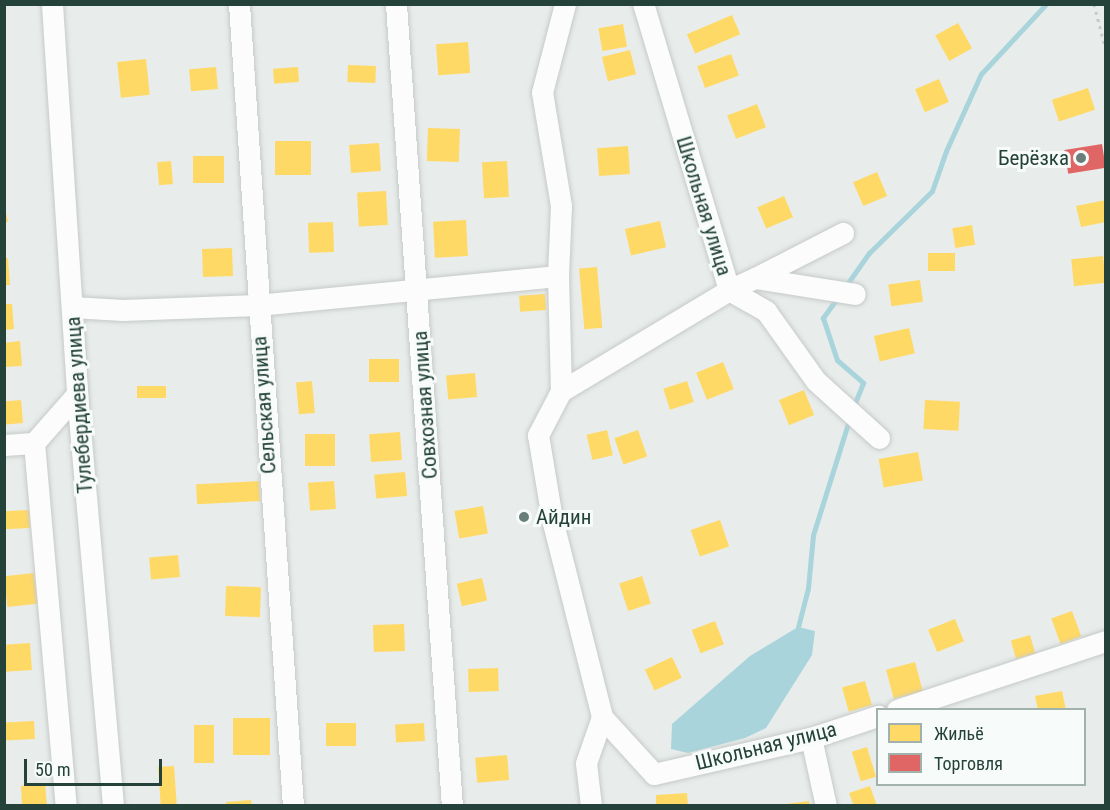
<!DOCTYPE html>
<html>
<head>
<meta charset="utf-8">
<style>
	body { margin:0 }
	#map { position:relative; width:1110px; height:810px; overflow:hidden; background:#e8edeb; font-family:"Roboto Condensed",sans-serif }
	div>[style] { position:absolute }
	.water>* { inset:0; background:#a9d4db }
	.homes>* { inset:0; background:#ffd966; transform-origin:0 0 }
	.shops>* { inset:0; background:#e06666; transform-origin:0 0 }
	.stream>* { height:5px; margin:-2.5px; padding:0 2.5px; transform-origin:2.5px; border-radius:2.5px; background:#a9d4db }
	.path>* { height:3px; margin-top:-1.5px; transform-origin:0; background:repeating-linear-gradient(90deg,#c3ccca 0 3px,transparent 0 7.5px) }
	.roads { filter:drop-shadow(0 0 2px #c5cac8) drop-shadow(0 0 2px #c5cac8) }
	.street>* { height:21px; margin:-10.5px; padding:0 10.5px; transform-origin:10.5px; border-radius:10.5px; background:#fcfcfc }
	.dots>* { width:16px; height:16px; translate:-50% -50%; box-sizing:border-box; border:3px solid #f7fbf9; border-radius:50% }
	span { translate:-50% -50%; white-space:nowrap; text-align:center; line-height:1.15; -webkit-text-stroke:6px #f7fbf9; paint-order:stroke }
	.poi-label { font-size:21px; color:#24423a }
	.right { translate:-100% -50%; text-align:right }
	.left { translate:0 -50%; text-align:left }
	.street-label { font-size:21px; color:#24423a }
	.frame { position:absolute; inset:0; border:6px solid #24423a; pointer-events:none }
	.legend { position:absolute; left:876px; top:708px; width:210px; height:78px; box-sizing:border-box; background:#f7fbf9; border:2px solid #a3b1ad; margin:0; padding:8px 10px; list-style:none; font-size:18px; color:#24423a }
	.legend li { display:flex; align-items:center; gap:12px; height:30px }
	.legend b { width:30px; border:2px solid #a3b1ad }
	.scale { position:absolute; left:24px; top:759px; width:138px; height:27px; box-sizing:border-box; border:3px solid #24423a; border-top:0; padding-left:8px; font-size:18px; line-height:21px; white-space:nowrap; color:#24423a; -webkit-text-stroke:4px #f7fbf9; paint-order:stroke }
</style>
</head>
<body>
<div id="map">
	<div class="water">
		<i style="clip-path:polygon(798px 627px,815px 631px,812px 655px,766px 728px,745px 738px,688px 753px,671px 749px,672px 724px,750px 656px)"></i>
	</div>
	<div class="homes">
		<i style="left:732px;top:15px;width:21px;height:49px;rotate:67deg"></i>
		<i style="left:958px;top:23px;width:29px;height:26px;rotate:61deg"></i>
		<i style="left:623px;top:24px;width:23px;height:25px;rotate:80deg"></i>
		<i style="left:468px;top:42px;width:31px;height:32px;rotate:86deg"></i>
		<i style="left:630px;top:50px;width:25px;height:29px;rotate:76deg"></i>
		<i style="left:731px;top:54px;width:23px;height:36px;rotate:70deg"></i>
		<i style="left:146px;top:59px;width:36px;height:29px;rotate:84deg"></i>
		<i style="left:348px;top:65px;width:28px;height:17px;rotate:2deg"></i>
		<i style="left:216px;top:67px;width:22px;height:27px;rotate:85deg"></i>
		<i style="left:298px;top:67px;width:15px;height:25px;rotate:86deg"></i>
		<i style="left:939px;top:79px;width:25px;height:26px;rotate:67deg"></i>
		<i style="left:1088px;top:88px;width:23px;height:38px;rotate:72deg"></i>
		<i style="left:757px;top:104px;width:25px;height:32px;rotate:69deg"></i>
		<i style="left:428px;top:128px;width:32px;height:33px;rotate:2deg"></i>
		<i style="left:275px;top:141px;width:36px;height:34px"></i>
		<i style="left:379px;top:143px;width:28px;height:30px;rotate:86deg"></i>
		<i style="left:628px;top:146px;width:28px;height:31px;rotate:86deg"></i>
		<i style="left:193px;top:156px;width:31px;height:27px"></i>
		<i style="left:171px;top:161px;width:23px;height:14px;rotate:85deg"></i>
		<i style="left:507px;top:161px;width:36px;height:25px;rotate:87deg"></i>
		<i style="left:877px;top:172px;width:26px;height:26px;rotate:67deg"></i>
		<i style="left:386px;top:191px;width:34px;height:29px;rotate:87deg"></i>
		<i style="left:784px;top:196px;width:23px;height:29px;rotate:67deg"></i>
		<i style="clip-path:polygon(1106px 200px,1106px 222px,1081px 227px,1076px 206px)"></i>
		<i style="clip-path:polygon(4px 202px,8px 222px,4px 222px)"></i>
		<i style="left:466px;top:220px;width:36px;height:33px;rotate:87deg"></i>
		<i style="left:660px;top:221px;width:27px;height:36px;rotate:77deg"></i>
		<i style="left:333px;top:222px;width:30px;height:25px;rotate:88deg"></i>
		<i style="left:972px;top:225px;width:20px;height:20px;rotate:81deg"></i>
		<i style="left:232px;top:248px;width:28px;height:30px;rotate:88deg"></i>
		<i style="left:955px;top:253px;width:18px;height:27px;rotate:90deg"></i>
		<i style="left:1103px;top:256px;width:27px;height:32px;rotate:84deg"></i>
		<i style="clip-path:polygon(4px 258px,8px 258px,10px 285px,4px 285px)"></i>
		<i style="left:597px;top:267px;width:61px;height:18px;rotate:85deg"></i>
		<i style="left:920px;top:280px;width:22px;height:32px;rotate:82deg"></i>
		<i style="left:545px;top:294px;width:16px;height:26px;rotate:86deg"></i>
		<i style="clip-path:polygon(4px 304px,12px 304px,14px 329px,4px 330px)"></i>
		<i style="left:909px;top:328px;width:26px;height:36px;rotate:77deg"></i>
		<i style="clip-path:polygon(20px 341px,22px 366px,4px 367px,4px 343px)"></i>
		<i style="left:399px;top:359px;width:23px;height:30px;rotate:90deg"></i>
		<i style="left:723px;top:362px;width:29px;height:29px;rotate:68deg"></i>
		<i style="left:475px;top:373px;width:24px;height:29px;rotate:85deg"></i>
		<i style="left:312px;top:381px;width:32px;height:16px;rotate:85deg"></i>
		<i style="left:687px;top:381px;width:22px;height:25px;rotate:72deg"></i>
		<i style="left:166px;top:386px;width:12px;height:29px;rotate:90deg"></i>
		<i style="left:804px;top:390px;width:27px;height:27px;rotate:68deg"></i>
		<i style="left:21px;top:400px;width:23px;height:17px;rotate:85deg"></i>
		<i style="left:925px;top:400px;width:35px;height:29px;rotate:3deg"></i>
		<i style="left:607px;top:430px;width:26px;height:21px;rotate:77deg"></i>
		<i style="left:638px;top:430px;width:28px;height:25px;rotate:71deg"></i>
		<i style="left:400px;top:432px;width:28px;height:31px;rotate:86deg"></i>
		<i style="left:335px;top:434px;width:32px;height:30px;rotate:90deg"></i>
		<i style="left:918px;top:452px;width:29px;height:40px;rotate:80deg"></i>
		<i style="left:405px;top:472px;width:24px;height:31px;rotate:85deg"></i>
		<i style="left:259px;top:481px;width:20px;height:63px;rotate:87deg"></i>
		<i style="left:334px;top:481px;width:28px;height:26px;rotate:86deg"></i>
		<i style="left:483px;top:506px;width:28px;height:29px;rotate:80deg"></i>
		<i style="left:29px;top:510px;width:18px;height:25px;rotate:87deg"></i>
		<i style="left:720px;top:520px;width:28px;height:31px;rotate:71deg"></i>
		<i style="left:178px;top:555px;width:22px;height:29px;rotate:85deg"></i>
		<i style="left:34px;top:573px;width:31px;height:30px;rotate:84deg"></i>
		<i style="left:642px;top:576px;width:29px;height:24px;rotate:72deg"></i>
		<i style="left:482px;top:578px;width:23px;height:26px;rotate:77deg"></i>
		<i style="left:226px;top:586px;width:35px;height:30px;rotate:2deg"></i>
		<i style="left:1072px;top:611px;width:27px;height:22px;rotate:70deg"></i>
		<i style="left:955px;top:619px;width:24px;height:29px;rotate:68deg"></i>
		<i style="left:715px;top:621px;width:25px;height:25px;rotate:69deg"></i>
		<i style="left:404px;top:624px;width:27px;height:31px;rotate:88deg"></i>
		<i style="left:1030px;top:635px;width:19px;height:20px;rotate:74deg"></i>
		<i style="left:30px;top:643px;width:27px;height:26px;rotate:86deg"></i>
		<i style="left:672px;top:657px;width:23px;height:30px;rotate:65deg"></i>
		<i style="left:915px;top:662px;width:30px;height:30px;rotate:75deg"></i>
		<i style="left:498px;top:668px;width:23px;height:30px;rotate:88deg"></i>
		<i style="left:865px;top:681px;width:25px;height:24px;rotate:74deg"></i>
		<i style="clip-path:polygon(1062px 691px,1066px 710px,1038px 710px,1035px 696px)"></i>
		<i style="left:233px;top:718px;width:37px;height:37px"></i>
		<i style="left:34px;top:721px;width:18px;height:30px;rotate:87deg"></i>
		<i style="left:326px;top:723px;width:30px;height:23px"></i>
		<i style="left:424px;top:723px;width:18px;height:29px;rotate:87deg"></i>
		<i style="left:194px;top:725px;width:20px;height:38px"></i>
		<i style="left:867px;top:747px;width:31px;height:16px;rotate:73deg"></i>
		<i style="left:507px;top:755px;width:25px;height:32px;rotate:85deg"></i>
		<i style="left:174px;top:766px;width:40px;height:16px;rotate:86deg"></i>
		<i style="clip-path:polygon(45px 783px,47px 806px,22px 806px,21px 786px)"></i>
		<i style="clip-path:polygon(870px 786px,877px 806px,854px 806px,849px 793px)"></i>
		<i style="clip-path:polygon(687px 793px,688px 806px,656px 806px,656px 795px)"></i>
		<i style="clip-path:polygon(251px 800px,252px 806px,226px 806px,226px 802px)"></i>
		<i style="clip-path:polygon(809px 801px,810px 806px,786px 806px,786px 804px)"></i>
	</div>
	<div class="shops">
		<i style="left:1102px;top:144px;width:24px;height:38px;rotate:81deg"></i>
	</div>
	<div class="stream">
		<i style="left:845px;top:287px;width:42px;rotate:-54.8deg"></i>
		<i style="left:869px;top:253px;width:88px;rotate:-44.5deg"></i>
		<i style="left:932px;top:191px;width:42px;rotate:-70.7deg"></i>
		<i style="left:946px;top:151px;width:85px;rotate:-65.6deg"></i>
		<i style="left:981px;top:74px;width:96px;rotate:-47.1deg"></i>
		<i style="left:838px;top:297px;width:26px;rotate:126deg"></i>
		<i style="left:823px;top:318px;width:44px;rotate:71.6deg"></i>
		<i style="left:837px;top:360px;width:35px;rotate:41deg"></i>
		<i style="left:863px;top:383px;width:27px;rotate:112deg"></i>
		<i style="left:798px;top:627px;width:40px;rotate:-75.6deg"></i>
		<i style="left:808px;top:588px;width:53px;rotate:-84.6deg"></i>
		<i style="left:813px;top:535px;width:124px;rotate:-72.6deg"></i>
	</div>
	<div class="path">
		<i style="left:1094px;top:4px;width:49px;rotate:75.7deg"></i>
	</div>
	<div class="roads">
		<div class="street">
			<i style="left:52px;top:4px;width:391px;rotate:86.3deg"></i>
			<i style="left:77px;top:394px;width:414px;rotate:85deg"></i>
			<i style="left:239px;top:4px;width:804px;rotate:86.15deg"></i>
			<i style="left:396px;top:4px;width:804px;rotate:86.01deg"></i>
			<i style="left:565px;top:4px;width:91px;rotate:104.6deg"></i>
			<i style="left:542px;top:92px;width:116px;rotate:80.5deg"></i>
			<i style="left:561px;top:206px;width:70px;rotate:92.5deg"></i>
			<i style="left:558px;top:276px;width:115px;rotate:88.5deg"></i>
			<i style="left:561px;top:391px;width:50px;rotate:117.6deg"></i>
			<i style="left:538px;top:435px;width:85px;rotate:80.5deg"></i>
			<i style="left:552px;top:519px;width:204px;rotate:75.8deg"></i>
			<i style="left:602px;top:717px;width:77px;rotate:47.6deg"></i>
			<i style="left:654px;top:774px;width:161px;rotate:-12.9deg"></i>
			<i style="left:811px;top:738px;width:71px;rotate:-18.2deg"></i>
			<i style="left:755px;top:278px;width:99px;rotate:-27.1deg"></i>
			<i style="left:729px;top:290px;width:43px;rotate:29.6deg"></i>
			<i style="left:766px;top:311px;width:86px;rotate:54.5deg"></i>
			<i style="left:816px;top:381px;width:85px;rotate:42.1deg"></i>
			<i style="left:729px;top:290px;width:29px;rotate:-25deg"></i>
			<i style="left:755px;top:278px;width:101px;rotate:9.1deg"></i>
			<i style="left:72px;top:307px;width:51px;rotate:3.4deg"></i>
			<i style="left:123px;top:310px;width:134px;rotate:-2.1deg"></i>
			<i style="left:257px;top:305px;width:302px;rotate:-5.5deg"></i>
			<i style="left:561px;top:391px;width:196px;rotate:-31deg"></i>
			<i style="left:729px;top:290px;width:299px;rotate:-106.7deg"></i>
			<i style="left:34px;top:443px;width:364px;rotate:85deg"></i>
			<i style="left:4px;top:445px;width:30px;rotate:-4deg"></i>
			<i style="left:34px;top:443px;width:65px;rotate:-48.7deg"></i>
			<i style="left:897px;top:710px;width:220px;rotate:-18.3deg"></i>
			<i style="left:811px;top:738px;width:70px;rotate:77.6deg"></i>
			<i style="left:591px;top:806px;width:43px;rotate:-96.6deg"></i>
			<i style="left:586px;top:763px;width:49px;rotate:-70.8deg"></i>
		</div>
	</div>
	<div class="dots">
		<i style="left:1081px;top:158px;background:#697e78"></i>
		<i style="left:524px;top:517px;background:#697e78"></i>
	</div>
	<div class="poi-label">
		<span class="right" style="left:1069px;top:158px">Берёзка</span>
		<span class="left" style="left:536px;top:517px">Айдин</span>
	</div>
	<div class="street-label">
		<span style="left:704px;top:206px;rotate:73deg">Школьная улица</span>
		<span style="left:79px;top:405px;rotate:-94deg">Тулебердиева улица</span>
		<span style="left:264px;top:405px;rotate:-94deg">Сельская улица</span>
		<span style="left:425px;top:405px;rotate:-94deg">Совхозная улица</span>
		<span style="left:766px;top:746px;rotate:-14deg">Школьная улица</span>
	</div>
	<div class="frame"></div>
	<ul class="legend">
	<li><b style="height:16px;background:#ffd966"></b>Жильё</li>
	<li><b style="height:16px;background:#e06666"></b>Торговля</li>
	</ul>
	<div class="scale">50 m</div>
</div>
</body>
</html>
